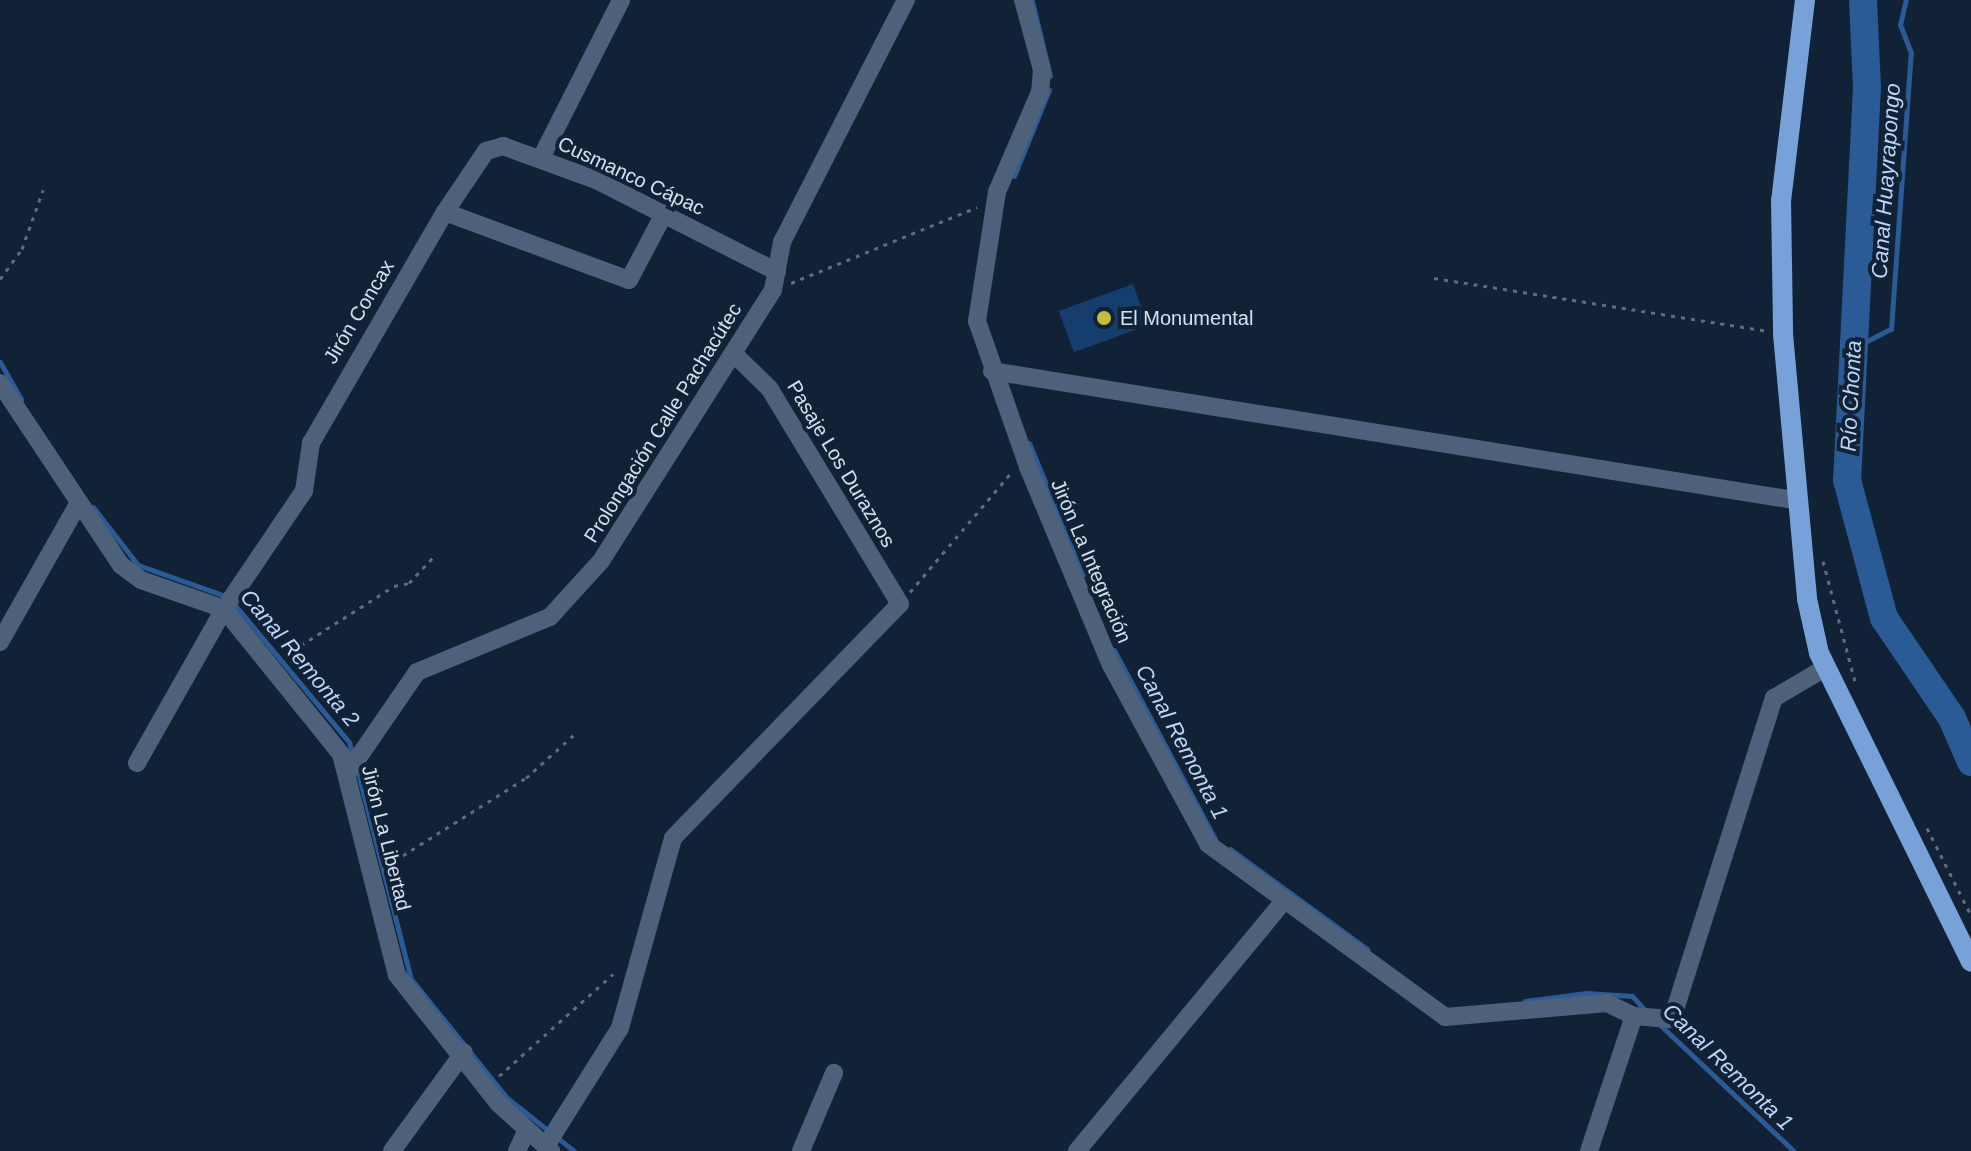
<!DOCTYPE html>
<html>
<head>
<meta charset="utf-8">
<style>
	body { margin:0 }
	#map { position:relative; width:1971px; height:1151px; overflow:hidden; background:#112136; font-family:Arial,sans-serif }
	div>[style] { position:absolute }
	.green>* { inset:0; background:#153e6e; transform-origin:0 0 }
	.stream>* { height:5px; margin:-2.5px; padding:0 2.5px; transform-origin:2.5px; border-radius:2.5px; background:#2b5b96 }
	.river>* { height:28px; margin:-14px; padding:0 14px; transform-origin:14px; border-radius:14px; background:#2b5b96 }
	.path>* { height:3px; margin-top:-1.5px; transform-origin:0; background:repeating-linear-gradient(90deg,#5e6c7f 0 4px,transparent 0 10px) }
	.minor>* { height:18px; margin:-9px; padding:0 9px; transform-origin:9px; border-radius:9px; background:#4d617b }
	.major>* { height:20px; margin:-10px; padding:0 10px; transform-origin:10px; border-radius:10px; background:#77a1d8 }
	.dots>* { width:22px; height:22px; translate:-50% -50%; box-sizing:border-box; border:4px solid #112136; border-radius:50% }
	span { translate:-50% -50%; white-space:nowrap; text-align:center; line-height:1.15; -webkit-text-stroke:8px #112136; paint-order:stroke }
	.street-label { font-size:20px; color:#d5e0ef }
	.poi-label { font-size:20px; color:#d5e0ef }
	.left { translate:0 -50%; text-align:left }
	.water-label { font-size:22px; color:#bcd6f8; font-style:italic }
</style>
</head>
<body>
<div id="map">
	<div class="green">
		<i style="left:1133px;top:284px;width:44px;height:79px;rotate:70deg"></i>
	</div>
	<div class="stream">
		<i style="left:1032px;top:1px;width:77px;rotate:76.5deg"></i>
		<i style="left:1014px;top:176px;width:93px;rotate:-67.9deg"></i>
		<i style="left:1857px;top:346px;width:38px;rotate:-27deg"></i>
		<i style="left:1891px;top:329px;width:277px;rotate:-85.9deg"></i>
		<i style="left:1911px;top:53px;width:30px;rotate:-111deg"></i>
		<i style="left:1900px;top:25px;width:26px;rotate:-77deg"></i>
		<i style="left:0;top:362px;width:43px;rotate:60.4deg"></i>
		<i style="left:1029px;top:443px;width:142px;rotate:67.6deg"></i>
		<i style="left:93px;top:507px;width:73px;rotate:52.2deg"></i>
		<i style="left:138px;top:565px;width:96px;rotate:19.6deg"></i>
		<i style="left:234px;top:604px;width:180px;rotate:50.2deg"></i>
		<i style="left:349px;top:742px;width:15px;rotate:74deg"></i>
		<i style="left:1114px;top:650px;width:214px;rotate:61.9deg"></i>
		<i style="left:357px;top:769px;width:217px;rotate:75.6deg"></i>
		<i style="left:411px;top:979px;width:153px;rotate:51.1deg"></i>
		<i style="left:507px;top:1098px;width:85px;rotate:38.3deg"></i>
		<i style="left:1230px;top:849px;width:170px;rotate:36.1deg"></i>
		<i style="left:1525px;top:1001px;width:62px;rotate:-7.5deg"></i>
		<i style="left:1586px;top:993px;width:46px;rotate:3.7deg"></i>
		<i style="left:1632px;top:996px;width:19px;rotate:47deg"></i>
		<i style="left:1658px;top:1023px;width:187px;rotate:43.3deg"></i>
	</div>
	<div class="river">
		<i style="left:1863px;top:0;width:87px;rotate:87.4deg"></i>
		<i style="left:1867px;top:87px;width:394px;rotate:92.9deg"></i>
		<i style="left:1847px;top:480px;width:143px;rotate:75deg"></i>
		<i style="left:1884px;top:618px;width:121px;rotate:55.8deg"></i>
		<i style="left:1952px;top:718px;width:48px;rotate:66.6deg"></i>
	</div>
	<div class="path">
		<i style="left:1434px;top:278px;width:337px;rotate:9deg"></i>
		<i style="left:0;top:279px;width:37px;rotate:-54deg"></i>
		<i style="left:22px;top:249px;width:63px;rotate:-70.4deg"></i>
		<i style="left:791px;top:283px;width:201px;rotate:-22.2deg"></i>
		<i style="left:1823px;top:561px;width:128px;rotate:75.1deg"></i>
		<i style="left:910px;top:592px;width:156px;rotate:-49.7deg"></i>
		<i style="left:284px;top:656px;width:130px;rotate:-32.5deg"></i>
		<i style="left:394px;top:586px;width:15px;rotate:-11deg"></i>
		<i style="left:409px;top:583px;width:35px;rotate:-47deg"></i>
		<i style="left:1927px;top:828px;width:97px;rotate:63.2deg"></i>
		<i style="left:386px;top:866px;width:165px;rotate:-32.2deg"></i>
		<i style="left:526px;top:778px;width:70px;rotate:-42.1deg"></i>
		<i style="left:499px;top:1076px;width:153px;rotate:-41.8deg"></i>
	</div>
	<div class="minor">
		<i style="left:1023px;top:0;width:73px;rotate:74.8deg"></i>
		<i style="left:1042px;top:70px;width:22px;rotate:95deg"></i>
		<i style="left:1040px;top:92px;width:109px;rotate:113.3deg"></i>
		<i style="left:997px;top:192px;width:131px;rotate:98.8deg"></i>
		<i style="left:977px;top:321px;width:155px;rotate:70.7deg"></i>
		<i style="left:1028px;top:467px;width:215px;rotate:67.3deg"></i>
		<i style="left:1111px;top:665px;width:204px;rotate:61.5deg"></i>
		<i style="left:1208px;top:844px;width:293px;rotate:36.1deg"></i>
		<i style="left:1445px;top:1017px;width:163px;rotate:-4.9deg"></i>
		<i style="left:1607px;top:1003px;width:30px;rotate:26deg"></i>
		<i style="left:1634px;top:1016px;width:38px;rotate:5deg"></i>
		<i style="left:1672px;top:1019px;width:337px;rotate:-72.4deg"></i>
		<i style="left:1774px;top:698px;width:59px;rotate:-30.5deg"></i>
		<i style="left:541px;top:158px;width:177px;rotate:-63.1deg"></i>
		<i style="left:445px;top:212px;width:73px;rotate:-56.1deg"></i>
		<i style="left:486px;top:151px;width:18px;rotate:-16deg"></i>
		<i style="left:503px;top:146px;width:99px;rotate:20.1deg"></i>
		<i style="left:596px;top:180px;width:203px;rotate:26.9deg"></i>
		<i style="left:992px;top:371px;width:812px;rotate:9.14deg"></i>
		<i style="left:0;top:383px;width:219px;rotate:56.4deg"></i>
		<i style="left:121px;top:565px;width:25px;rotate:37deg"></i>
		<i style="left:141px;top:580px;width:88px;rotate:19.3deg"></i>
		<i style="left:224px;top:609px;width:186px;rotate:51.1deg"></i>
		<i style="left:341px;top:754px;width:228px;rotate:75.8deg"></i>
		<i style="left:397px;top:975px;width:163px;rotate:51.7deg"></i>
		<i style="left:498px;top:1103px;width:72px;rotate:42.2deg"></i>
		<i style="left:0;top:642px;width:156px;rotate:-60.5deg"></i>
		<i style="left:137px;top:763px;width:177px;rotate:-60.5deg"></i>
		<i style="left:224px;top:609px;width:143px;rotate:-55.9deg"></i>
		<i style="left:304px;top:491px;width:49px;rotate:-81.7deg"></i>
		<i style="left:311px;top:443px;width:267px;rotate:-59.9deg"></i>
		<i style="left:445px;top:212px;width:196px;rotate:20.3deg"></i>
		<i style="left:629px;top:280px;width:75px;rotate:-62.1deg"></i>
		<i style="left:349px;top:771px;width:120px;rotate:-55.5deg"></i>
		<i style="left:417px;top:672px;width:144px;rotate:-22.5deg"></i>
		<i style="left:550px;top:617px;width:76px;rotate:-47.7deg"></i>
		<i style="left:601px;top:561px;width:321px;rotate:-57.6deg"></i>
		<i style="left:773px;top:290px;width:49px;rotate:-79.4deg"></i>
		<i style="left:782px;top:242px;width:272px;rotate:-62.9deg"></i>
		<i style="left:546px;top:1146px;width:139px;rotate:-57.9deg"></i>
		<i style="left:620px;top:1028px;width:197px;rotate:-74.4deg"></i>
		<i style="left:673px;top:838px;width:326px;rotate:-45.9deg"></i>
		<i style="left:900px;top:604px;width:251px;rotate:-121.2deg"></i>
		<i style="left:770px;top:389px;width:49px;rotate:-135.8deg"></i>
		<i style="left:392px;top:1151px;width:122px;rotate:-54deg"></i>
		<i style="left:517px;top:1151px;width:23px;rotate:-65deg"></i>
		<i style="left:801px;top:1151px;width:85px;rotate:-67.1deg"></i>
		<i style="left:1077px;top:1151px;width:323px;rotate:-50.4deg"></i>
		<i style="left:1589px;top:1151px;width:142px;rotate:-71.6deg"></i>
	</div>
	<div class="major">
		<i style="left:1805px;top:0;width:201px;rotate:96.8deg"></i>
		<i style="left:1781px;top:200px;width:134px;rotate:89.1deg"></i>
		<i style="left:1783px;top:334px;width:266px;rotate:84.8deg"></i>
		<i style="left:1807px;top:599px;width:55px;rotate:77.5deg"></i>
		<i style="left:1819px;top:653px;width:344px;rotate:63.8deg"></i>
	</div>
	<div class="dots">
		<i style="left:1104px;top:318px;background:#c5bc3d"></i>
	</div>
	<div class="street-label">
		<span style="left:631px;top:176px;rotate:25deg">Cusmanco Cápac</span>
		<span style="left:359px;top:312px;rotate:-59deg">Jirón Concax</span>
		<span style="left:663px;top:423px;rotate:-58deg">Prolongación Calle Pachacútec</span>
		<span style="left:841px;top:464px;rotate:59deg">Pasaje Los Duraznos</span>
		<span style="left:1091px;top:561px;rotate:67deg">Jirón La Integración</span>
		<span style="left:386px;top:838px;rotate:76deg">Jirón La Libertad</span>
	</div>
	<div class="poi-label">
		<span class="left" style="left:1120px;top:318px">El Monumental</span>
	</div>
	<div class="water-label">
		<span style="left:1886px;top:181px;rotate:-86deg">Canal Huayrapongo</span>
		<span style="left:1851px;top:396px;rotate:-87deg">Río Chonta</span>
		<span style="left:300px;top:658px;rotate:50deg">Canal Remonta 2</span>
		<span style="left:1182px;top:742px;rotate:62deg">Canal Remonta 1</span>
		<span style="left:1728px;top:1067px;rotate:44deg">Canal Remonta 1</span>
	</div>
</div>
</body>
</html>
